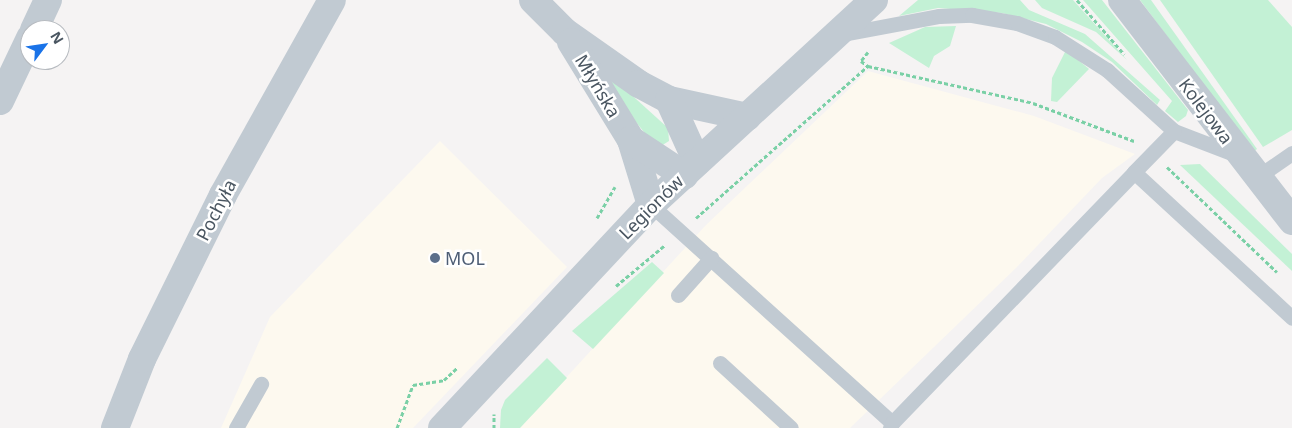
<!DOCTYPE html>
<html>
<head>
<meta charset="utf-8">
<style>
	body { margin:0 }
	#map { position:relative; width:1292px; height:428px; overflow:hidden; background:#f5f3f3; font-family:"Noto Sans",sans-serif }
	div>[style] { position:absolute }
	.commercial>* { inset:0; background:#fdf9ef }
	.green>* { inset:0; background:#c3f1d5 }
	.path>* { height:3px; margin-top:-1.5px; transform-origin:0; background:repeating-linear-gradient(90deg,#7ad0a6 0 4px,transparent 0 6.5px) }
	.service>* { height:15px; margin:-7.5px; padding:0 7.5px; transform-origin:7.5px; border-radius:7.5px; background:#c1cad2 }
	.minor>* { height:28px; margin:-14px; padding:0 14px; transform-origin:14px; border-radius:14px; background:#c1cad2 }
	.tertiary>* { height:28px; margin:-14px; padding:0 14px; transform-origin:14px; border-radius:14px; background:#c1cad2 }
	.dots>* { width:14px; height:14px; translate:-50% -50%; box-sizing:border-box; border:2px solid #fff; border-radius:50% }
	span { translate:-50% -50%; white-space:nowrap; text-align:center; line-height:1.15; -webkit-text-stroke:5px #fff; paint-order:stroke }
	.street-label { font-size:18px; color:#4a5661 }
	.service-label { font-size:18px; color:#4e5e75 }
	.left { translate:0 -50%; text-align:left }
	.north { position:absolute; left:20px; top:20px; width:50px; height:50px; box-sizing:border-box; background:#fff; border:1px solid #b7bbc0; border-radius:50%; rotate:59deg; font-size:14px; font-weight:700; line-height:20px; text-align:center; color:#4a5661 }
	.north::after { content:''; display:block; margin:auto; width:18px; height:22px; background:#1a73e8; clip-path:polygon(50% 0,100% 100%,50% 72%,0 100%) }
</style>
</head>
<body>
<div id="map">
	<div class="commercial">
		<i style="clip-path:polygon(868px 71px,1034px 116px,1135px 154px,1102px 178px,1017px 267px,850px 428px,520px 428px,706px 225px)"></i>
		<i style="clip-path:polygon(440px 141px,567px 267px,413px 428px,221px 428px,270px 317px)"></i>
	</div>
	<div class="green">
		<i style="clip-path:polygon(918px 0,1020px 0,1029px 10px,1085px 34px,1160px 100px,1157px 105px,1112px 62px,1082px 42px,1046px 24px,1002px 13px,938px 8px,899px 16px)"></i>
		<i style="clip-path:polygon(1035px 0,1073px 0,1127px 60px,1096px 32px,1042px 8px)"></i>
		<i style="clip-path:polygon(1083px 0,1102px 0,1188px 110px,1186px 116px,1178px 122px,1165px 111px,1172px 101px)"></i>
		<i style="clip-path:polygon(1140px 0,1151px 0,1257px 149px,1253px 152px)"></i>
		<i style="clip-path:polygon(1160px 0,1268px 0,1292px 27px,1292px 130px,1263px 147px)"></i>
		<i style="clip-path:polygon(956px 26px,950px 46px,934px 56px,929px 68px,889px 43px,925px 27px)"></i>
		<i style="clip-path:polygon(1066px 50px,1089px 69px,1057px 102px,1051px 101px,1052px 78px)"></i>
		<i style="clip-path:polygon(603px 69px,668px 128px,669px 141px,661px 146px,651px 141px,595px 70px)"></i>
		<i style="clip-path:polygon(1200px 164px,1292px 254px,1292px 271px,1180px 165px)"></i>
		<i style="clip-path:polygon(652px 262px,664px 273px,593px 349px,572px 331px)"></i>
		<i style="clip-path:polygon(547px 358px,567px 378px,520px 428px,500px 428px,501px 410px,505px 400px)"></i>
	</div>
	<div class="path">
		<i style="left:1077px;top:0;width:72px;rotate:49deg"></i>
		<i style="left:868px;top:52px;width:11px;rotate:128deg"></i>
		<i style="left:861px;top:61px;width:9px;rotate:36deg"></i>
		<i style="left:868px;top:66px;width:169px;rotate:12.6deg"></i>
		<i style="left:1033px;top:103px;width:108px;rotate:20.6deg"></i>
		<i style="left:1167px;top:167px;width:152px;rotate:43.7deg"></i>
		<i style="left:597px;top:218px;width:36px;rotate:-60deg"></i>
		<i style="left:696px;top:218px;width:230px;rotate:-41.5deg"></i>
		<i style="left:616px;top:286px;width:64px;rotate:-39.9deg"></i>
		<i style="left:397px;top:428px;width:46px;rotate:-69.6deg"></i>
		<i style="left:413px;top:385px;width:31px;rotate:-9deg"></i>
		<i style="left:444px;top:380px;width:19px;rotate:-43deg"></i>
		<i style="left:494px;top:428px;width:14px;rotate:-90deg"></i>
	</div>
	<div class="service">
		<i style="left:843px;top:34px;width:98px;rotate:-10.6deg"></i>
		<i style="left:939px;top:16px;width:33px;rotate:-2deg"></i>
		<i style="left:972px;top:15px;width:46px;rotate:10.1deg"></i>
		<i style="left:1017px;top:23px;width:40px;rotate:20.2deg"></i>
		<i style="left:1055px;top:37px;width:62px;rotate:32.4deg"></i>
		<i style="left:1107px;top:70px;width:91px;rotate:42.3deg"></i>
		<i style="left:1174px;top:131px;width:67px;rotate:20.9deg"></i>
		<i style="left:1134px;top:172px;width:57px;rotate:-45.7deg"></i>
		<i style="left:1256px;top:178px;width:44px;rotate:-34.8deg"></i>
		<i style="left:651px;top:205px;width:325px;rotate:42.1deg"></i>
		<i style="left:678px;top:295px;width:50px;rotate:-48.3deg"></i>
		<i style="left:720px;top:363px;width:96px;rotate:42.5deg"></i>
		<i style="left:236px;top:428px;width:51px;rotate:-60.4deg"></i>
		<i style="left:890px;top:428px;width:5px;rotate:-68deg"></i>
		<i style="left:892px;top:423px;width:349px;rotate:-46deg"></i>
		<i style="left:1134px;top:172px;width:215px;rotate:42.7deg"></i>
	</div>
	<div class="minor">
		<i style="left:34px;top:30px;width:33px;rotate:-65deg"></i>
		<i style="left:0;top:101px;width:70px;rotate:-64.5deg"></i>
		<i style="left:115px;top:428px;width:74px;rotate:-68.6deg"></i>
		<i style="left:142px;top:359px;width:183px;rotate:-63.7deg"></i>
		<i style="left:223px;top:195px;width:223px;rotate:-60.8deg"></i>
	</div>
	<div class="tertiary">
		<i style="left:533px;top:0;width:45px;rotate:45deg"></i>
		<i style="left:565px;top:32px;width:90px;rotate:35.1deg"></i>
		<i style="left:639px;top:84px;width:34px;rotate:28deg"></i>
		<i style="left:669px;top:100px;width:80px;rotate:12.3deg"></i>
		<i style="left:1122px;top:0;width:279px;rotate:52.4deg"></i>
		<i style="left:571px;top:42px;width:115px;rotate:58.5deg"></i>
		<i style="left:631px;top:140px;width:68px;rotate:72.9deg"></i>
		<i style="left:669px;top:100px;width:68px;rotate:65.7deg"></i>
		<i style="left:631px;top:140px;width:64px;rotate:33.4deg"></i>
		<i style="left:442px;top:428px;width:306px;rotate:-46.9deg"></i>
		<i style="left:651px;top:205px;width:303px;rotate:-42.6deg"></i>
	</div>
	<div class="dots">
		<i style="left:435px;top:258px;background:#5c6f8a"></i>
	</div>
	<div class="street-label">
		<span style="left:598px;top:86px;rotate:59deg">Młyńska</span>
		<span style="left:1206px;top:111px;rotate:53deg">Kolejowa</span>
		<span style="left:651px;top:207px;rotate:-45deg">Legionów</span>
		<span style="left:216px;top:210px;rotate:-63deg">Pochyła</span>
	</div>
	<div class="service-label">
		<span class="left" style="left:445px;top:258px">MOL</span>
	</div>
	<div class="north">N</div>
</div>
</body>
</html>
